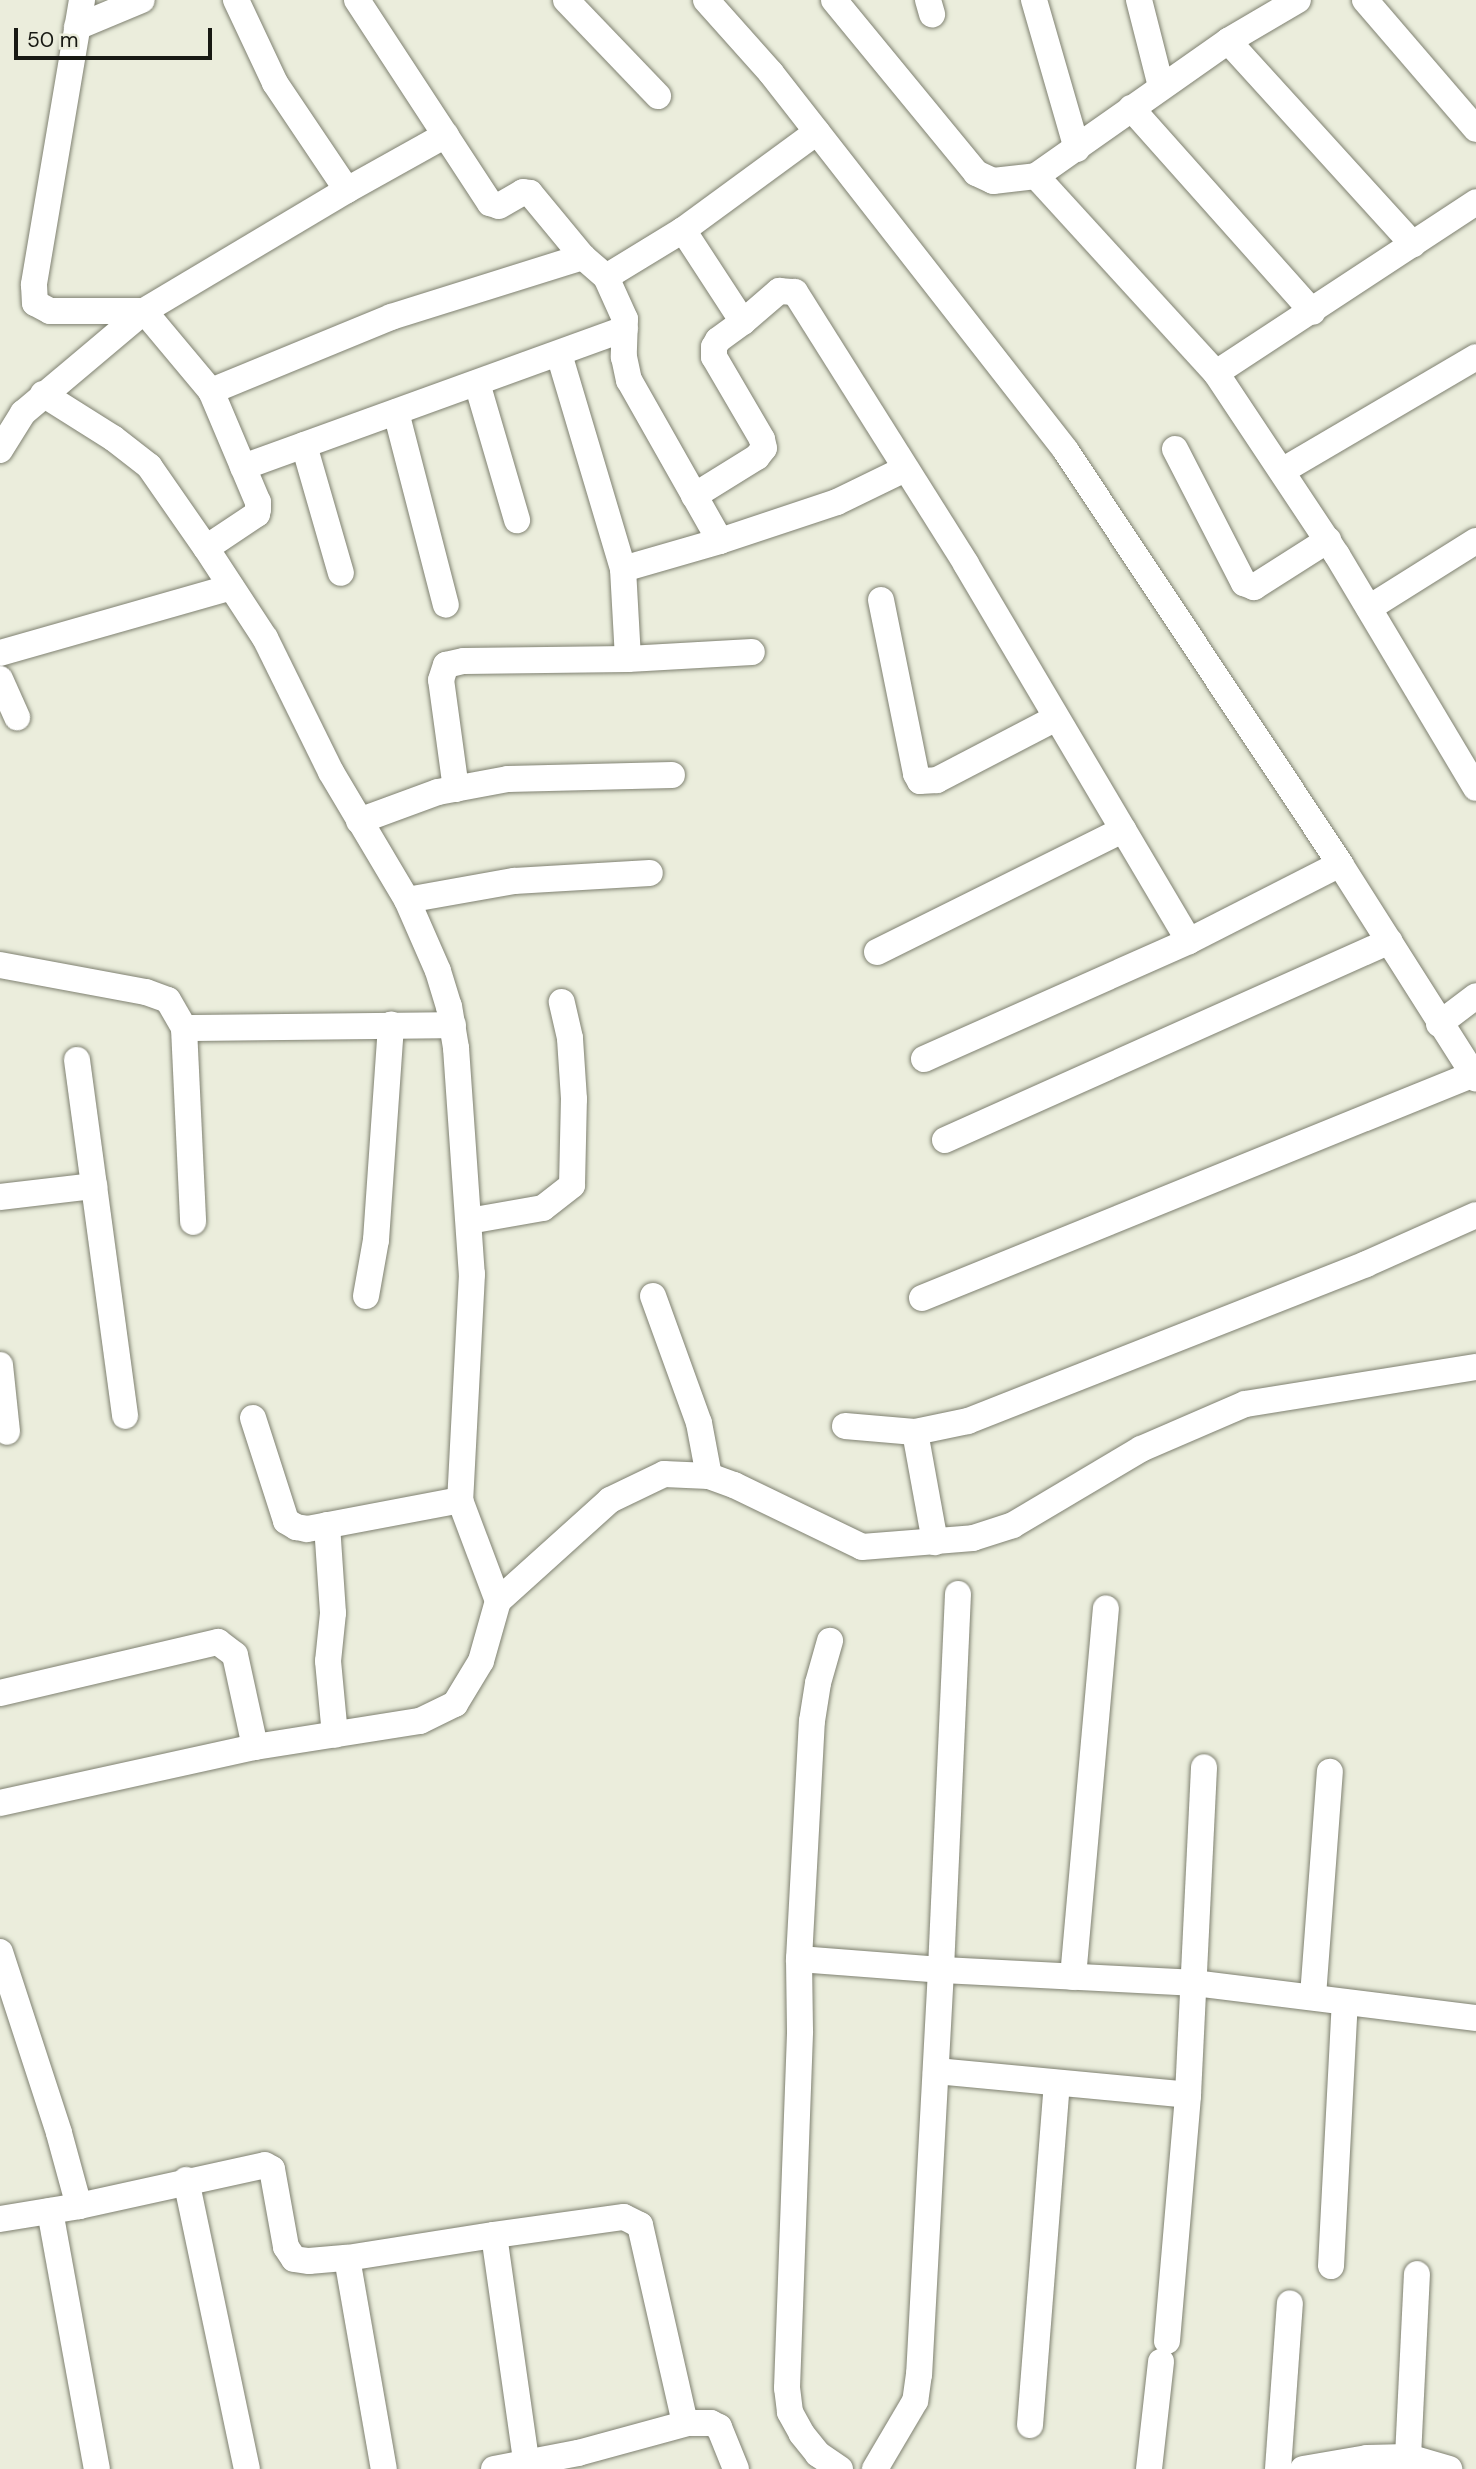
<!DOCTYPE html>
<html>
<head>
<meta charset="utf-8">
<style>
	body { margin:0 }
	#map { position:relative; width:1476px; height:2469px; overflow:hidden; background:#ebeddc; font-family:"DM Sans",sans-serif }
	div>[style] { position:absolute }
	.roads { filter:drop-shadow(0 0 2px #7f8171) drop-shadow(0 0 2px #7f8171) }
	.minor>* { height:26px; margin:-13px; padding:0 13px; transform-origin:13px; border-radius:13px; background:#fff }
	span { translate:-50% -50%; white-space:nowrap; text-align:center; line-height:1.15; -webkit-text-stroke:5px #ebeddc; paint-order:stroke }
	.scale { position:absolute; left:14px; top:28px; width:198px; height:32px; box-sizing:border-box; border:4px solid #181913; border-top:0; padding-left:9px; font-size:21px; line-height:24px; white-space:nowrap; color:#181913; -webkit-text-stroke:5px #ebeddc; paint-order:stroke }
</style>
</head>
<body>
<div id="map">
	<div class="roads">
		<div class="minor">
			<i style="left:82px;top:0;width:289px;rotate:99.6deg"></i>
			<i style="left:34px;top:285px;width:18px;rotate:87deg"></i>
			<i style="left:35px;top:303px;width:17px;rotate:28deg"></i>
			<i style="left:50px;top:311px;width:94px"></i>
			<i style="left:144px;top:311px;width:104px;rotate:50.1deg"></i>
			<i style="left:211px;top:391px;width:121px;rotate:67.1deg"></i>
			<i style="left:258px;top:502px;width:7px;rotate:90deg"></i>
			<i style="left:258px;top:509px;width:5px;rotate:101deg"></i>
			<i style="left:257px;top:514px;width:61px;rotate:146.3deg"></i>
			<i style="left:206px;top:548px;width:108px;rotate:56.8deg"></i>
			<i style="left:265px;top:638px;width:149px;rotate:63.8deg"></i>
			<i style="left:331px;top:772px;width:149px;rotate:59.3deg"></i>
			<i style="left:407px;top:900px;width:77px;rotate:66.4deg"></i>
			<i style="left:438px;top:971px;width:37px;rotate:73deg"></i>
			<i style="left:449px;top:1006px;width:43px;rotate:80.5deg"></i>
			<i style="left:456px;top:1048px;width:227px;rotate:86deg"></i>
			<i style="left:472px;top:1274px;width:226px;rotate:93deg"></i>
			<i style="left:460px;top:1500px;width:108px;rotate:69.4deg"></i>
			<i style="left:236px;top:0;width:92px;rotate:64.8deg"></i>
			<i style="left:275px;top:83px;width:129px;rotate:56.1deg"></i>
			<i style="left:357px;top:0;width:243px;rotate:56.8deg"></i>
			<i style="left:490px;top:203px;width:9px;rotate:18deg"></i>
			<i style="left:499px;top:206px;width:28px;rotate:-30deg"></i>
			<i style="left:523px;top:192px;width:7px;rotate:8deg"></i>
			<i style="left:530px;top:193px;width:83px;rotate:50.4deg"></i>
			<i style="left:583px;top:257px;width:30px;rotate:41deg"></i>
			<i style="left:606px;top:277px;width:90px;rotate:-31.4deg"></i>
			<i style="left:683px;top:230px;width:110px;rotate:56.9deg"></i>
			<i style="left:743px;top:322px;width:48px;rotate:-40.7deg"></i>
			<i style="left:779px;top:291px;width:16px;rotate:4deg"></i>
			<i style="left:795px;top:292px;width:321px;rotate:57.8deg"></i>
			<i style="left:966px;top:564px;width:438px;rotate:59.4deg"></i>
			<i style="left:1189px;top:941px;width:169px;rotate:-27deg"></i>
			<i style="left:566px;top:0;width:133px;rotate:46.2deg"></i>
			<i style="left:706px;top:0;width:98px;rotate:48.3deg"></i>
			<i style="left:771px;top:73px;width:479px;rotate:52deg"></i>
			<i style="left:1066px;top:451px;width:496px;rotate:56.4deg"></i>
			<i style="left:1340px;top:864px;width:254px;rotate:57.6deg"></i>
			<i style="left:834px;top:0;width:224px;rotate:50.6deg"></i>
			<i style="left:976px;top:173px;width:19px;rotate:25deg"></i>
			<i style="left:993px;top:181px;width:43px;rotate:-6.6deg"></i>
			<i style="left:1036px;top:176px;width:267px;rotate:47.6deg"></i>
			<i style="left:1216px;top:373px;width:219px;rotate:56.4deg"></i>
			<i style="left:1337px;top:555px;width:271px;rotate:59.2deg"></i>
			<i style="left:928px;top:0;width:15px;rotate:74deg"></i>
			<i style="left:1034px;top:0;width:155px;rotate:73.9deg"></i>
			<i style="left:1139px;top:0;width:89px;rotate:75.7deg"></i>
			<i style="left:1365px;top:0;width:170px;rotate:49.3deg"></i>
			<i style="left:77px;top:27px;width:70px;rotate:-22.6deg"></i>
			<i style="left:1228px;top:41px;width:275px;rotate:47.7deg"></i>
			<i style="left:1131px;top:108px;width:273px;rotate:48.3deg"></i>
			<i style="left:1036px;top:176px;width:235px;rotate:-35.1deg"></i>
			<i style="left:1228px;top:41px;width:81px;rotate:-30.4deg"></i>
			<i style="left:683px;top:230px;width:166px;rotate:-36.2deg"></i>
			<i style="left:606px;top:277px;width:46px;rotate:65.7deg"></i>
			<i style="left:625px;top:319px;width:38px;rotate:92deg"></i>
			<i style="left:624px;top:357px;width:24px;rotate:78deg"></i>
			<i style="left:629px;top:380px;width:185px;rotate:60.5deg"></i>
			<i style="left:559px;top:354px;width:224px;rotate:73.4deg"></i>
			<i style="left:623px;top:569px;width:90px;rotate:86.8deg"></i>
			<i style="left:1216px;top:373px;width:311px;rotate:-33.3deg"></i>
			<i style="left:477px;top:383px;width:143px;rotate:73.7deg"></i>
			<i style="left:211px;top:391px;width:195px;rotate:-22.3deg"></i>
			<i style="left:391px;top:317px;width:201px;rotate:-17.4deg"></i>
			<i style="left:43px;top:394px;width:83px;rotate:32.2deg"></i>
			<i style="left:113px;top:438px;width:46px;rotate:37.9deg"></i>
			<i style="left:149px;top:466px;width:100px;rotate:55.2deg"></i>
			<i style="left:396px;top:412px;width:199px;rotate:75.5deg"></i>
			<i style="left:304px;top:445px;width:133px;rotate:73.9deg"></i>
			<i style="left:1175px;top:449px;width:151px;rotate:62.8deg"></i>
			<i style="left:1244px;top:583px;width:11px;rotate:22deg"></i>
			<i style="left:1254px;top:587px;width:88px;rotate:-32.4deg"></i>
			<i style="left:0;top:450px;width:44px;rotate:-58.1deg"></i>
			<i style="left:23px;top:413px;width:158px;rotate:-40.1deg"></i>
			<i style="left:144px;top:311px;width:236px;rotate:-30.8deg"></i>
			<i style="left:347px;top:190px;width:113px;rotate:-29.1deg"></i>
			<i style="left:243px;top:467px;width:406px;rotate:-19.9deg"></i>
			<i style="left:1282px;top:471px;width:225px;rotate:-30.4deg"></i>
			<i style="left:694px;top:496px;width:74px;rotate:-31.8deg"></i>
			<i style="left:757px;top:457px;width:11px;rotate:-52deg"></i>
			<i style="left:764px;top:448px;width:9px;rotate:-103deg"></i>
			<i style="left:762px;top:439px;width:95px;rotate:-120.3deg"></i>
			<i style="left:714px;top:357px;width:10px;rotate:-90deg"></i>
			<i style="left:714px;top:347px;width:8px;rotate:-60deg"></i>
			<i style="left:718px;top:340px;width:31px;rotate:-36deg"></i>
			<i style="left:623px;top:569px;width:101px;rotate:-16.1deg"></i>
			<i style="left:720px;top:541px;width:123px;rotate:-18.4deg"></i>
			<i style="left:837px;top:502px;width:76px;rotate:-25.9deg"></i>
			<i style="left:881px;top:600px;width:177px;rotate:78.6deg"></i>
			<i style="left:916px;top:774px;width:8px;rotate:60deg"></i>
			<i style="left:920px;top:781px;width:17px;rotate:-3deg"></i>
			<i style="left:937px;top:780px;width:134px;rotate:-27.5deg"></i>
			<i style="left:1369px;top:608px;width:126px;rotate:-32.1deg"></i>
			<i style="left:0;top:653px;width:240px;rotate:-15.9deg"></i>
			<i style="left:0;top:679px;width:42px;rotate:65.9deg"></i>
			<i style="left:456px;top:789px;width:110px;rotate:-97.8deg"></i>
			<i style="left:441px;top:680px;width:16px;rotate:-72deg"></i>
			<i style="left:446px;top:665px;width:18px;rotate:-13deg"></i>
			<i style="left:464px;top:661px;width:164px;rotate:-0.7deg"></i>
			<i style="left:628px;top:659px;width:124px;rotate:-3.2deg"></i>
			<i style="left:359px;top:821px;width:84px;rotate:-20.2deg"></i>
			<i style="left:438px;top:792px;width:71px;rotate:-10.5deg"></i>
			<i style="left:508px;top:779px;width:164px;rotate:-1.4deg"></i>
			<i style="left:407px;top:900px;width:109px;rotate:-10.1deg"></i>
			<i style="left:514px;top:881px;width:136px;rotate:-3.4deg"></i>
			<i style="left:877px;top:952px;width:275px;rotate:-26.4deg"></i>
			<i style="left:0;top:965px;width:148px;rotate:10.5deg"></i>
			<i style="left:146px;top:992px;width:23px;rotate:20deg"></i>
			<i style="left:168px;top:1000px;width:32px;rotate:60deg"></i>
			<i style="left:184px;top:1028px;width:269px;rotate:-0.6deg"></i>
			<i style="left:1439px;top:1024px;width:46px;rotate:-37.1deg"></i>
			<i style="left:184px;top:1028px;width:194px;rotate:87.3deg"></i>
			<i style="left:924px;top:1059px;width:290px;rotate:-24deg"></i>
			<i style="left:77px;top:1060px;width:359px;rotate:82.3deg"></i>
			<i style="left:945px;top:1140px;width:487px;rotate:-24.1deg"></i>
			<i style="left:0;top:1197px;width:95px;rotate:-6.7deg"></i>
			<i style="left:469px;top:1221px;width:75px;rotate:-10deg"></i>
			<i style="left:543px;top:1208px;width:37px;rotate:-38deg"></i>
			<i style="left:572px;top:1185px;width:86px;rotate:-88.7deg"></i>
			<i style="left:574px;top:1099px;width:61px;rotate:-93.8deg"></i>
			<i style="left:570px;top:1038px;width:37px;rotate:-103deg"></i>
			<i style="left:366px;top:1296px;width:57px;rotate:-79.9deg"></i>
			<i style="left:376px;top:1240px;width:216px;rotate:-86deg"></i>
			<i style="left:653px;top:1296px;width:135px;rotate:70.1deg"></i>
			<i style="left:699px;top:1423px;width:54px;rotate:79.3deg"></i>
			<i style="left:922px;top:1298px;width:596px;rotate:-22.09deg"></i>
			<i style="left:0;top:1365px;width:67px;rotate:84deg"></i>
			<i style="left:253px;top:1418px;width:108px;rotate:72.2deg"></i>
			<i style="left:286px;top:1521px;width:12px;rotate:31deg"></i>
			<i style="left:296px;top:1527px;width:11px;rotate:10deg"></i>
			<i style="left:307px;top:1529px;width:156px;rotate:-10.7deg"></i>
			<i style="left:845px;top:1426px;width:70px;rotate:4.9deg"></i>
			<i style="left:915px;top:1432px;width:54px;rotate:-11.7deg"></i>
			<i style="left:968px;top:1421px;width:428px;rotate:-21.5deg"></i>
			<i style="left:1366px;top:1264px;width:120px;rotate:-24deg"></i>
			<i style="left:915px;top:1432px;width:112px;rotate:79.7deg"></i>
			<i style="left:327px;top:1525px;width:88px;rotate:86.1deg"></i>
			<i style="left:333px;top:1613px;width:48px;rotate:95.9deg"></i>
			<i style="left:328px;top:1661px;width:74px;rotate:84.6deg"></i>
			<i style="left:958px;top:1594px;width:376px;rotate:92.6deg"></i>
			<i style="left:941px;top:1970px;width:253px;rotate:2.9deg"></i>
			<i style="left:1194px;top:1983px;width:284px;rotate:7.1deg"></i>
			<i style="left:0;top:1693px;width:224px;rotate:-13.2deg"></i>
			<i style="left:218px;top:1642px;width:21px;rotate:37deg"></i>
			<i style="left:235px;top:1655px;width:94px;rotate:77.7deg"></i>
			<i style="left:0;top:1803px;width:261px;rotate:-12.4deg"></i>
			<i style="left:255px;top:1747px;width:167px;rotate:-9deg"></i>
			<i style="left:420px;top:1721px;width:39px;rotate:-26deg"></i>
			<i style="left:455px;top:1704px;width:50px;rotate:-58.8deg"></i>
			<i style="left:481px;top:1661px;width:62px;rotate:-74.2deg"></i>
			<i style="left:498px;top:1601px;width:151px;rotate:-42deg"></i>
			<i style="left:610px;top:1500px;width:60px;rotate:-25.7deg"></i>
			<i style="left:664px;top:1474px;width:45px;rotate:2.5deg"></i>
			<i style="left:709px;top:1476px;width:27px;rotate:20deg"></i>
			<i style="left:734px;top:1485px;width:142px;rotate:25.8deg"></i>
			<i style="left:862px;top:1547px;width:111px;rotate:-4.6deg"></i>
			<i style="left:973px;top:1538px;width:42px;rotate:-18deg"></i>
			<i style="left:1013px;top:1525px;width:149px;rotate:-30.7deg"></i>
			<i style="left:1141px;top:1449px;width:113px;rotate:-23.4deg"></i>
			<i style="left:1245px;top:1404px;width:234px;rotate:-9.1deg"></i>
			<i style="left:0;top:1952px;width:190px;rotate:71.9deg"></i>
			<i style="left:59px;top:2133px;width:76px;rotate:74.7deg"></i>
			<i style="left:799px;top:1959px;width:238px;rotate:-86.9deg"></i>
			<i style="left:812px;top:1721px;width:38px;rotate:-81deg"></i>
			<i style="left:818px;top:1683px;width:44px;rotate:-74.1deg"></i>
			<i style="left:1073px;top:1977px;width:370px;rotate:-84.9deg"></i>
			<i style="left:1313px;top:1996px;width:225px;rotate:-85.7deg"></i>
			<i style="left:936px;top:2071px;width:253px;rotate:5.4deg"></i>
			<i style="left:186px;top:2180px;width:295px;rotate:78.1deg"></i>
			<i style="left:50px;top:2211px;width:262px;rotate:79.7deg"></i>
			<i style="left:0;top:2219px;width:80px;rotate:-9.3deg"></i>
			<i style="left:79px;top:2206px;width:190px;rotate:-12.4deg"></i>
			<i style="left:265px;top:2165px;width:8px;rotate:30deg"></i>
			<i style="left:272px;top:2169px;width:79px;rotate:79.8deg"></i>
			<i style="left:286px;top:2247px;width:14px;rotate:56deg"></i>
			<i style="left:294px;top:2259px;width:15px;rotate:8deg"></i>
			<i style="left:309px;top:2261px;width:38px;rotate:-5deg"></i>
			<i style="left:347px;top:2258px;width:149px;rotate:-8.9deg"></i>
			<i style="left:494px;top:2235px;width:228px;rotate:81.9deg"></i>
			<i style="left:494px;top:2235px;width:131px;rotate:-7.9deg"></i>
			<i style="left:624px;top:2217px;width:18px;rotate:27deg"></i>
			<i style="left:640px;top:2225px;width:195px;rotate:77.2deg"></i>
			<i style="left:683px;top:2415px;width:9px;rotate:58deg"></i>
			<i style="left:688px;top:2423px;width:23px"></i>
			<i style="left:711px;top:2423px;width:9px;rotate:27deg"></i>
			<i style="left:719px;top:2427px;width:45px;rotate:68deg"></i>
			<i style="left:347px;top:2258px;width:214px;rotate:80.1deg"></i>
			<i style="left:1331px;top:2266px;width:264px;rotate:-87deg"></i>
			<i style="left:1167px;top:2341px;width:247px;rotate:-85.1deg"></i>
			<i style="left:1188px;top:2095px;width:328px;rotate:-87.2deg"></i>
			<i style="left:1030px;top:2425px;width:343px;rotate:-85.5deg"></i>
			<i style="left:1408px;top:2457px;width:183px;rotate:-87.2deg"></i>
			<i style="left:494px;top:2469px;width:86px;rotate:-10.8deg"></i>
			<i style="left:578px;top:2453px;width:114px;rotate:-15.3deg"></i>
			<i style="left:840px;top:2469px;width:27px;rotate:-146deg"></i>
			<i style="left:818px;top:2454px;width:26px;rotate:-129deg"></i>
			<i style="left:802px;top:2434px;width:25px;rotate:-119deg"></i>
			<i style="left:790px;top:2412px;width:24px;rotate:-97deg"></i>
			<i style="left:787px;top:2388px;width:357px;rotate:-87.9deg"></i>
			<i style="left:800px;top:2031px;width:72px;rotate:-90.8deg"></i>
			<i style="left:799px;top:1959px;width:142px;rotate:4.4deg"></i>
			<i style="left:941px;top:1970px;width:405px;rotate:93.1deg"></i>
			<i style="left:919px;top:2374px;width:27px;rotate:98deg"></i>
			<i style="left:915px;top:2401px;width:79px;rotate:120.5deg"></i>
			<i style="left:1149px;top:2469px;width:108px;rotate:-83.6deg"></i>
			<i style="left:1278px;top:2469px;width:166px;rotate:-85.9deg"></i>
			<i style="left:1303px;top:2469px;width:65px;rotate:-9.8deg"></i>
			<i style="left:1367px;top:2458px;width:41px;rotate:-1.4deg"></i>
			<i style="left:1408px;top:2457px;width:43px;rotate:16.3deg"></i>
		</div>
	</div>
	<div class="scale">50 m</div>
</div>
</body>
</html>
